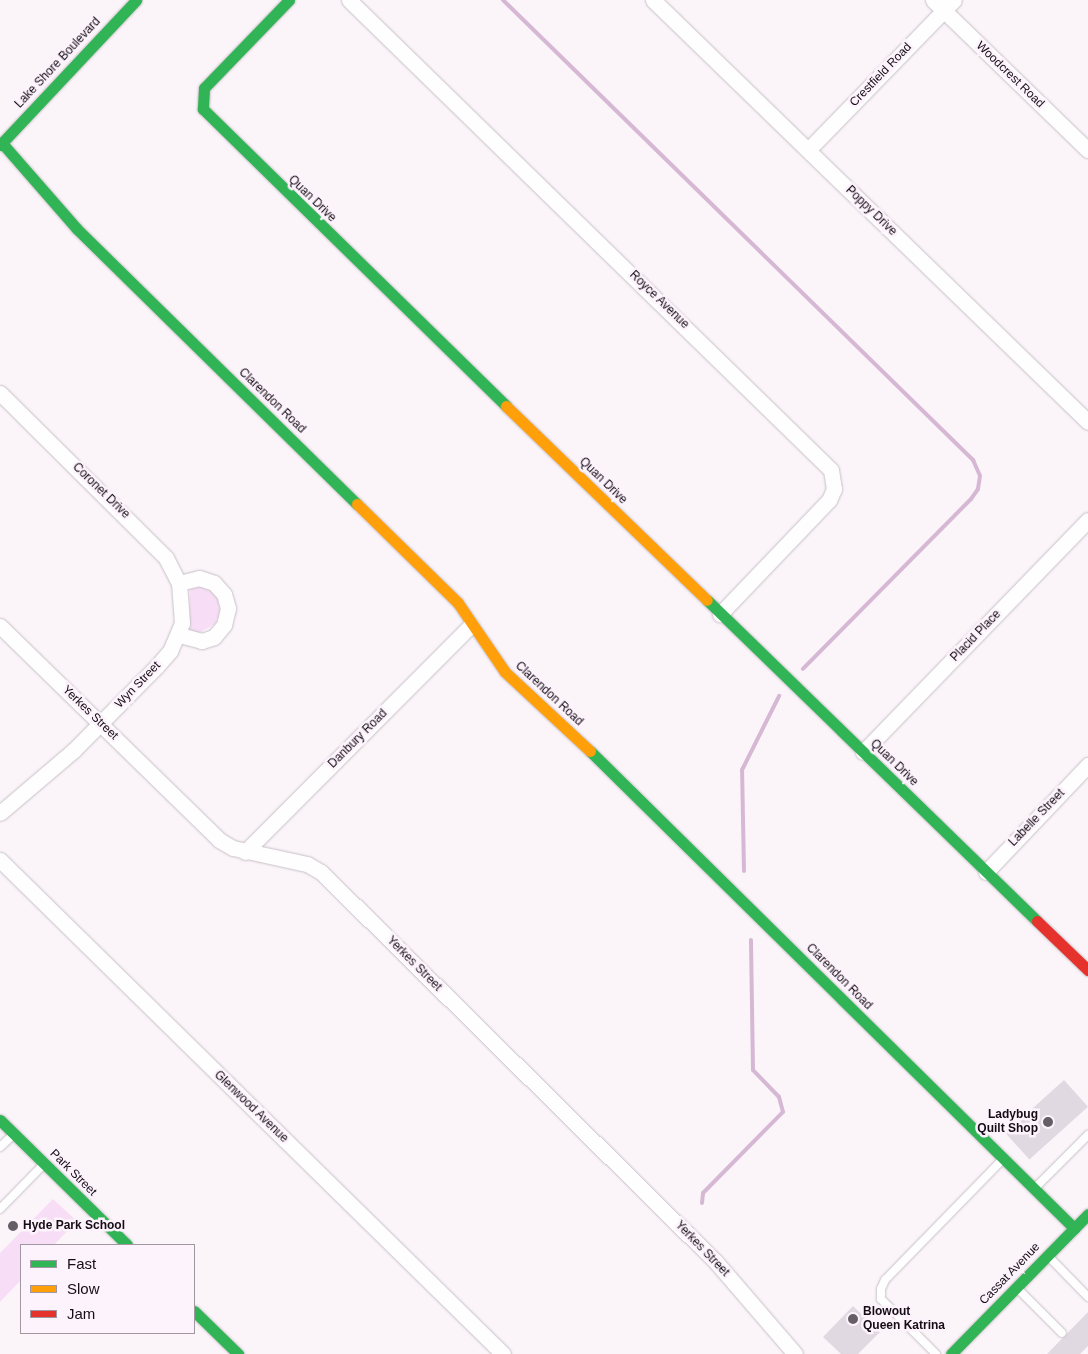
<!DOCTYPE html>
<html>
<head>
<meta charset="utf-8">
<style>
	body { margin:0 }
	#map { position:relative; width:1088px; height:1354px; overflow:hidden; background:#fbf5fa; font-family:Helvetica,sans-serif }
	div>[style] { position:absolute }
	.green>* { inset:0; background:#f7def6 }
	.stream>* { height:4px; margin:-2px; padding:0 2px; transform-origin:2px; border-radius:2px; background:#d6b8d4 }
	.building>* { inset:0; background:#e1d9e1; transform-origin:0 0 }
	.roads { filter:drop-shadow(0 0 1px #c7c0c6) drop-shadow(0 0 1px #c7c0c6) }
	.lane>* { height:8px; margin:-4px; padding:0 4px; transform-origin:4px; border-radius:4px; background:#fefefe }
	.street>* { height:15px; margin:-7.5px; padding:0 7.5px; transform-origin:7.5px; border-radius:7.5px; background:#fefefe }
	.fast>* { height:11px; margin:-5.5px; padding:0 5.5px; transform-origin:5.5px; border-radius:5.5px; background:#30b455 }
	.slow>* { height:11px; margin:-5.5px; padding:0 5.5px; transform-origin:5.5px; border-radius:5.5px; background:#ff9f0a }
	.jam>* { height:11px; margin:-5.5px; padding:0 5.5px; transform-origin:5.5px; border-radius:5.5px; background:#e5322d }
	.dots>* { width:14px; height:14px; translate:-50% -50%; box-sizing:border-box; border:2px solid #fdf3fc; border-radius:50% }
	span { translate:-50% -50%; white-space:nowrap; text-align:center; line-height:1.15; -webkit-text-stroke:5px #fdf3fc; paint-order:stroke }
	.street-label { font-size:12px; color:#150d15 }
	.poi-label { font-size:12px; color:#150d15; font-weight:700 }
	.right { translate:-100% -50%; text-align:right }
	.left { translate:0 -50%; text-align:left }
	.legend { position:absolute; left:20px; top:1244px; width:175px; height:90px; box-sizing:border-box; background:#fdf3fc; border:1px solid #a097a0; margin:0; padding:6px 9px; list-style:none; font-size:15px; color:#150d15 }
	.legend li { display:flex; align-items:center; gap:10px; height:25px }
	.legend b { width:25px; border:1px solid #a097a0 }
</style>
</head>
<body>
<div id="map">
	<div class="green">
		<i style="clip-path:polygon(197px 585px,212px 592px,218px 599px,220px 612px,215px 624px,197px 634px,190px 631px,189px 625px,190px 590px)"></i>
		<i style="clip-path:polygon(53px 1199px,77px 1221px,54px 1245px,21px 1245px,21px 1280px,0 1302px,0 1253px)"></i>
	</div>
	<div class="stream">
		<i style="left:503px;top:0;width:658px;rotate:44.38deg"></i>
		<i style="left:973px;top:460px;width:17px;rotate:66deg"></i>
		<i style="left:980px;top:476px;width:13px;rotate:99deg"></i>
		<i style="left:978px;top:489px;width:12px;rotate:125deg"></i>
		<i style="left:971px;top:499px;width:239px;rotate:134.7deg"></i>
		<i style="left:744px;top:871px;width:101px;rotate:-91.1deg"></i>
		<i style="left:742px;top:770px;width:83px;rotate:-63.4deg"></i>
		<i style="left:702px;top:1203px;width:10px;rotate:-84deg"></i>
		<i style="left:703px;top:1193px;width:114px;rotate:-45.4deg"></i>
		<i style="left:783px;top:1112px;width:16px;rotate:-105deg"></i>
		<i style="left:779px;top:1097px;width:37px;rotate:-134deg"></i>
		<i style="left:753px;top:1070px;width:130px;rotate:-90.9deg"></i>
	</div>
	<div class="building">
		<i style="left:1064px;top:1080px;width:36px;height:79px;rotate:48deg"></i>
		<i style="clip-path:polygon(853px 1306px,880px 1332px,858px 1354px,841px 1354px,823px 1337px)"></i>
		<i style="clip-path:polygon(1088px 1312px,1088px 1346px,1080px 1354px,1047px 1354px)"></i>
	</div>
	<div class="roads">
		<div class="lane">
			<i style="left:0;top:1147px;width:18px;rotate:-43deg"></i>
			<i style="left:1036px;top:1187px;width:74px;rotate:-45deg"></i>
			<i style="left:0;top:1209px;width:63px;rotate:-45.6deg"></i>
			<i style="left:1049px;top:1257px;width:56px;rotate:45.7deg"></i>
			<i style="left:1018px;top:1289px;width:62px;rotate:45deg"></i>
			<i style="left:936px;top:1354px;width:78px;rotate:-135deg"></i>
			<i style="left:881px;top:1299px;width:10px;rotate:-90deg"></i>
			<i style="left:881px;top:1289px;width:10px;rotate:-66deg"></i>
			<i style="left:885px;top:1280px;width:168px;rotate:-45.7deg"></i>
		</div>
		<div class="street">
			<i style="left:349px;top:0;width:673px;rotate:44.28deg"></i>
			<i style="left:831px;top:470px;width:19px;rotate:81deg"></i>
			<i style="left:834px;top:489px;width:12px;rotate:114deg"></i>
			<i style="left:829px;top:500px;width:158px;rotate:133.7deg"></i>
			<i style="left:653px;top:0;width:606px;rotate:44.13deg"></i>
			<i style="left:933px;top:0;width:216px;rotate:44.1deg"></i>
			<i style="left:808px;top:150px;width:209px;rotate:-45.8deg"></i>
			<i style="left:0;top:393px;width:234px;rotate:44.8deg"></i>
			<i style="left:166px;top:558px;width:28px;rotate:63deg"></i>
			<i style="left:179px;top:583px;width:40px;rotate:85.7deg"></i>
			<i style="left:182px;top:623px;width:30px;rotate:113deg"></i>
			<i style="left:170px;top:651px;width:21px;rotate:131deg"></i>
			<i style="left:156px;top:667px;width:117px;rotate:134.7deg"></i>
			<i style="left:74px;top:750px;width:97px;rotate:139.6deg"></i>
			<i style="left:179px;top:583px;width:21px;rotate:-14deg"></i>
			<i style="left:199px;top:578px;width:16px;rotate:18deg"></i>
			<i style="left:214px;top:583px;width:15px;rotate:48deg"></i>
			<i style="left:224px;top:594px;width:15px;rotate:74deg"></i>
			<i style="left:228px;top:608px;width:17px;rotate:103deg"></i>
			<i style="left:224px;top:625px;width:16px;rotate:130deg"></i>
			<i style="left:214px;top:637px;width:13px;rotate:162deg"></i>
			<i style="left:202px;top:641px;width:24px;rotate:-165deg"></i>
			<i style="left:0;top:626px;width:306px;rotate:44.3deg"></i>
			<i style="left:219px;top:840px;width:16px;rotate:30deg"></i>
			<i style="left:233px;top:848px;width:76px;rotate:12.2deg"></i>
			<i style="left:307px;top:864px;width:16px;rotate:30deg"></i>
			<i style="left:321px;top:872px;width:555px;rotate:44.64deg"></i>
			<i style="left:716px;top:1262px;width:121px;rotate:49.3deg"></i>
			<i style="left:863px;top:752px;width:323px;rotate:-45.9deg"></i>
			<i style="left:245px;top:852px;width:320px;rotate:-45.1deg"></i>
			<i style="left:0;top:860px;width:705px;rotate:44.48deg"></i>
			<i style="left:986px;top:872px;width:148px;rotate:-46.4deg"></i>
		</div>
		<div class="fast">
			<i style="left:289px;top:0;width:122px;rotate:134deg"></i>
			<i style="left:204px;top:88px;width:21px;rotate:93deg"></i>
			<i style="left:203px;top:109px;width:424px;rotate:44.4deg"></i>
			<i style="left:2px;top:143px;width:114px;rotate:48.9deg"></i>
			<i style="left:77px;top:229px;width:392px;rotate:44.5deg"></i>
			<i style="left:0;top:145px;width:199px;rotate:-46.8deg"></i>
			<i style="left:707px;top:600px;width:460px;rotate:44.2deg"></i>
			<i style="left:590px;top:751px;width:680px;rotate:44.58deg"></i>
			<i style="left:0;top:1120px;width:178px;rotate:44.5deg"></i>
			<i style="left:194px;top:1311px;width:62px;rotate:44.3deg"></i>
			<i style="left:951px;top:1354px;width:196px;rotate:-45.6deg"></i>
		</div>
		<div class="slow">
			<i style="left:506px;top:406px;width:279px;rotate:44deg"></i>
			<i style="left:357px;top:504px;width:141px;rotate:44.4deg"></i>
			<i style="left:458px;top:603px;width:83px;rotate:55.7deg"></i>
			<i style="left:505px;top:672px;width:116px;rotate:42.9deg"></i>
		</div>
		<div class="jam">
			<i style="left:1037px;top:921px;width:71px;rotate:43.9deg"></i>
		</div>
	</div>
	<div class="dots">
		<i style="left:1048px;top:1122px;background:#665e65"></i>
		<i style="left:13px;top:1226px;background:#665e65"></i>
		<i style="left:853px;top:1319px;background:#665e65"></i>
	</div>
	<div class="street-label">
		<span style="left:58px;top:63px;rotate:-47deg">Lake Shore Boulevard</span>
		<span style="left:881px;top:75px;rotate:-46deg">Crestfield Road</span>
		<span style="left:1010px;top:75px;rotate:44deg">Woodcrest Road</span>
		<span style="left:312px;top:199px;rotate:44deg">Quan Drive</span>
		<span style="left:871px;top:211px;rotate:44deg">Poppy Drive</span>
		<span style="left:659px;top:300px;rotate:44deg">Royce Avenue</span>
		<span style="left:272px;top:401px;rotate:44deg">Clarendon Road</span>
		<span style="left:603px;top:481px;rotate:44deg">Quan Drive</span>
		<span style="left:101px;top:491px;rotate:44deg">Coronet Drive</span>
		<span style="left:976px;top:636px;rotate:-46deg">Placid Place</span>
		<span style="left:138px;top:685px;rotate:-46deg">Wyn Street</span>
		<span style="left:549px;top:694px;rotate:43deg">Clarendon Road</span>
		<span style="left:90px;top:713px;rotate:44deg">Yerkes Street</span>
		<span style="left:358px;top:739px;rotate:-45deg">Danbury Road</span>
		<span style="left:894px;top:763px;rotate:44deg">Quan Drive</span>
		<span style="left:1037px;top:818px;rotate:-46deg">Labelle Street</span>
		<span style="left:414px;top:964px;rotate:45deg">Yerkes Street</span>
		<span style="left:839px;top:977px;rotate:45deg">Clarendon Road</span>
		<span style="left:251px;top:1107px;rotate:44deg">Glenwood Avenue</span>
		<span style="left:73px;top:1173px;rotate:45deg">Park Street</span>
		<span style="left:702px;top:1249px;rotate:46deg">Yerkes Street</span>
		<span style="left:1010px;top:1274px;rotate:-46deg">Cassat Avenue</span>
	</div>
	<div class="poi-label">
		<span class="right" style="left:1038px;top:1122px">Ladybug<br>Quilt Shop</span>
		<span class="left" style="left:23px;top:1226px">Hyde Park School</span>
		<span class="left" style="left:863px;top:1319px">Blowout<br>Queen Katrina</span>
	</div>
	<ul class="legend">
	<li><b style="height:6px;background:#30b455"></b>Fast</li>
	<li><b style="height:6px;background:#ff9f0a"></b>Slow</li>
	<li><b style="height:6px;background:#e5322d"></b>Jam</li>
	</ul>
</div>
</body>
</html>
